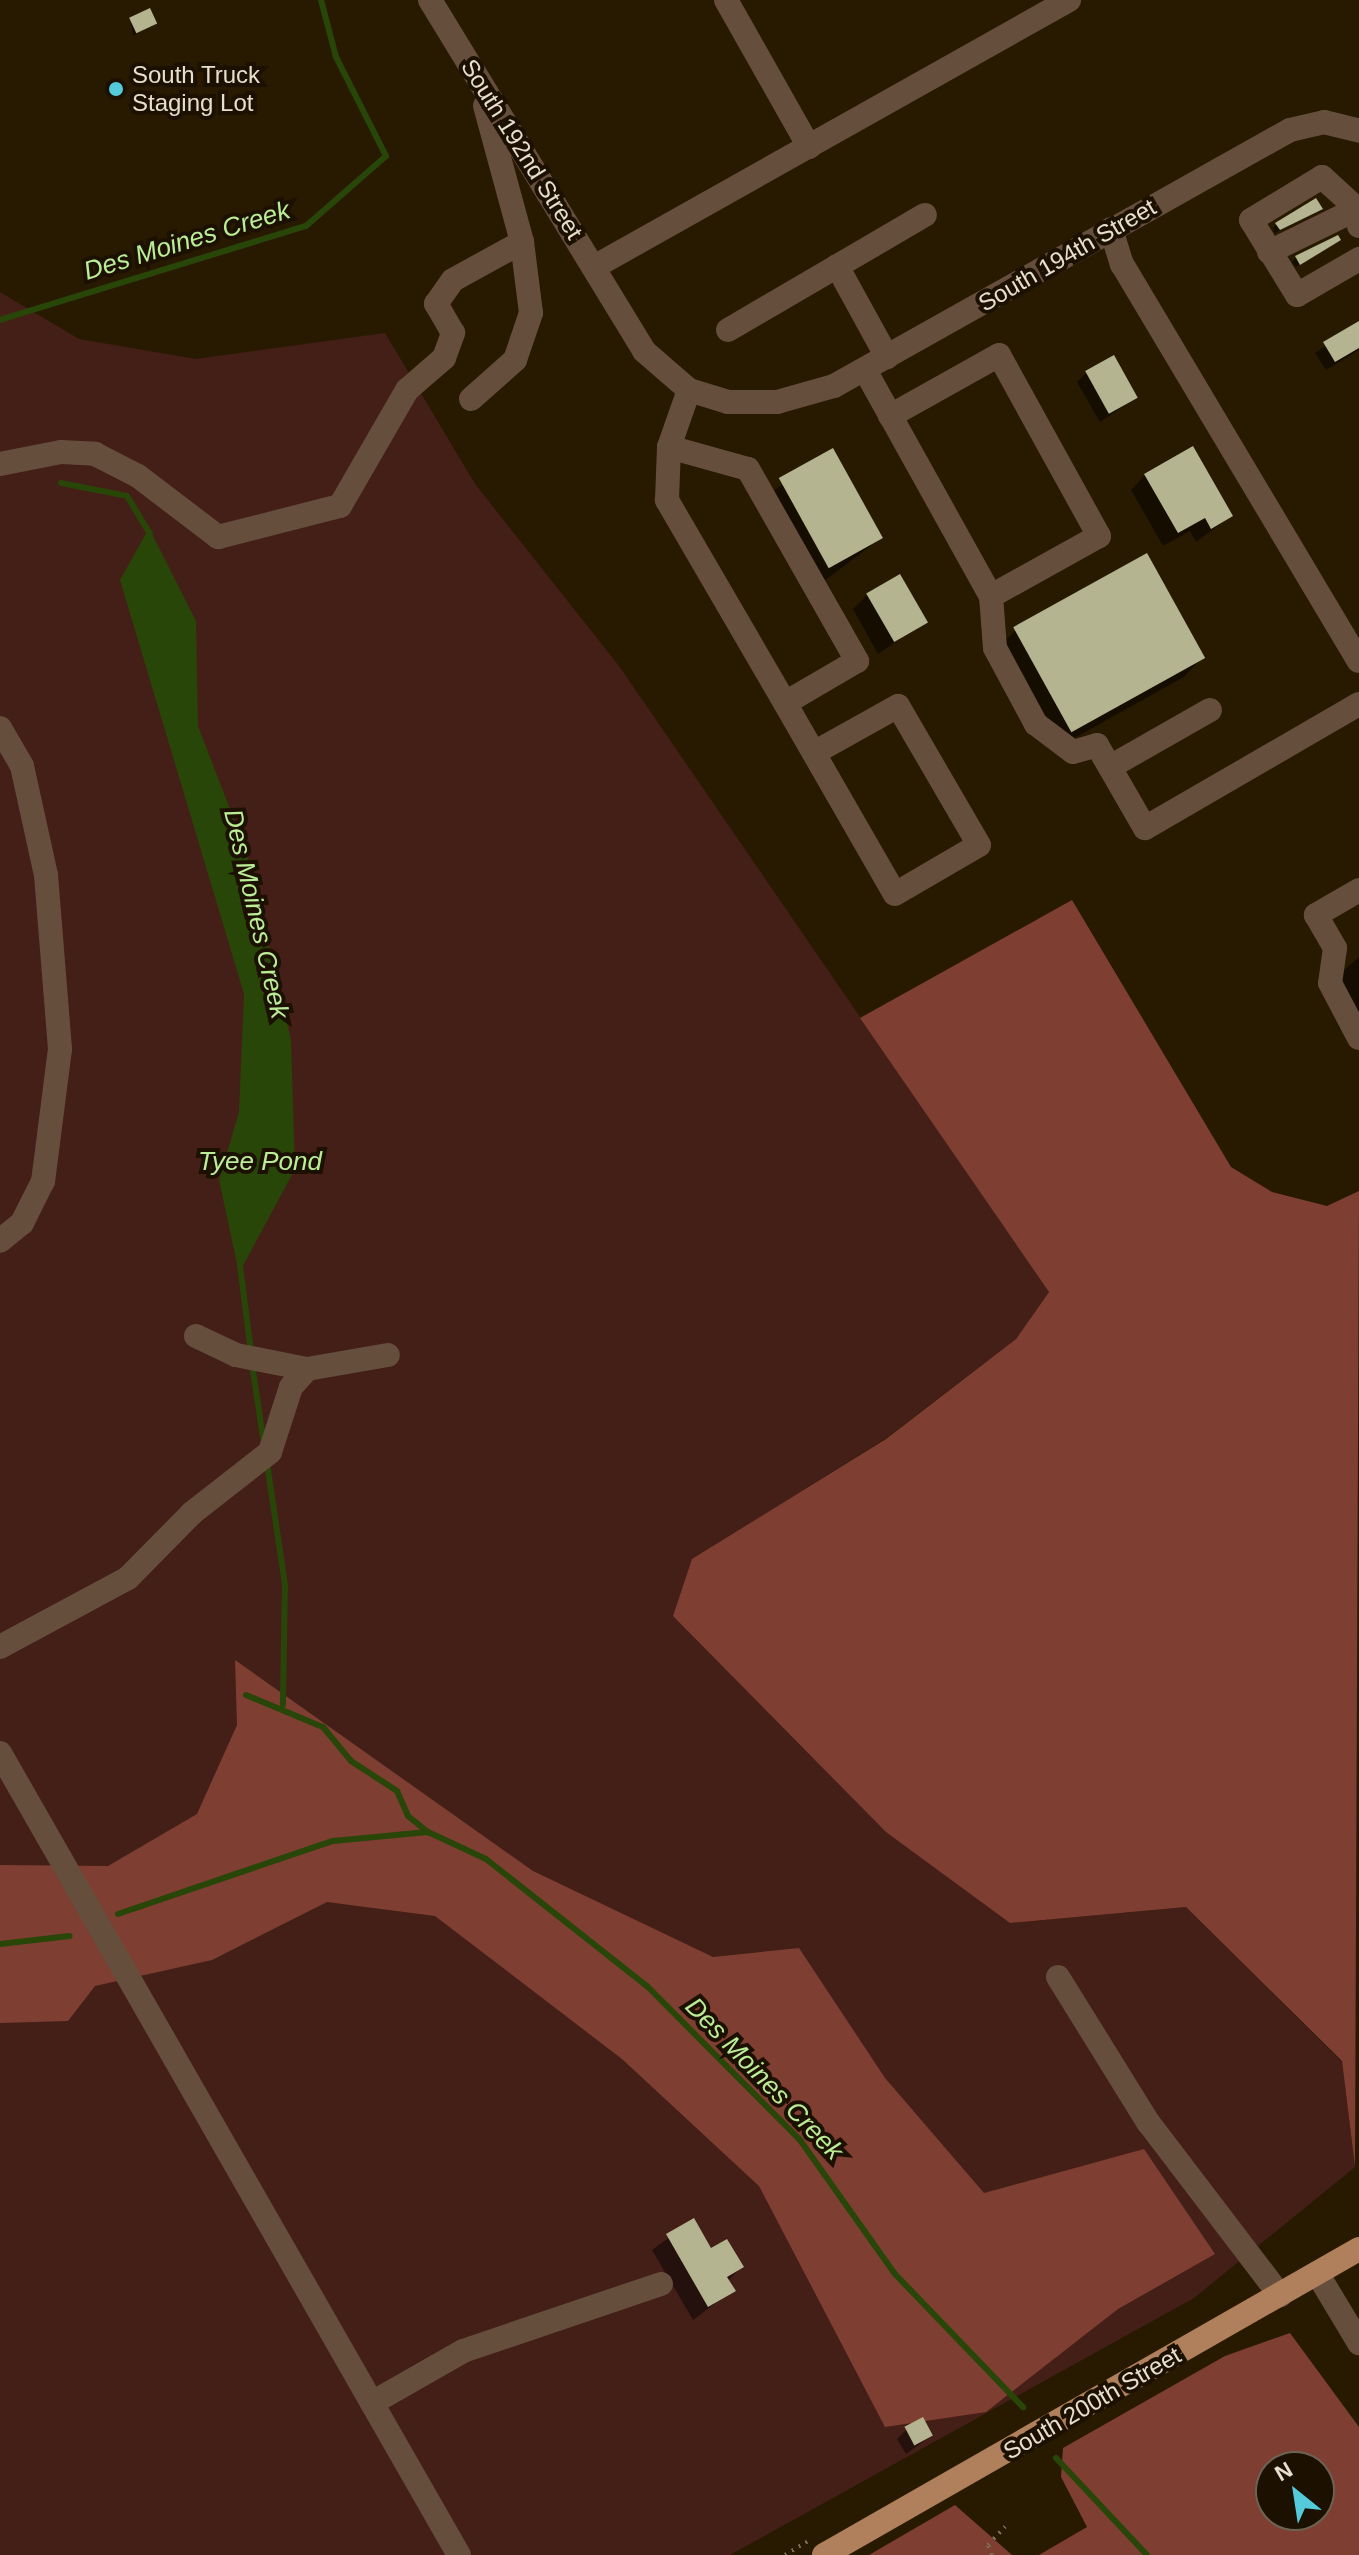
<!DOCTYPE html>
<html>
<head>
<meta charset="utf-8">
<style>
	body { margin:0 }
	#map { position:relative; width:1359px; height:2555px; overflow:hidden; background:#281a00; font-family:Arial,sans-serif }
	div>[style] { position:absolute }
	.green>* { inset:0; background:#441f17 }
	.forest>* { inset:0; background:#7f3e32 }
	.water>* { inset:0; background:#284608 }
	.shadow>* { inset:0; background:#0007 }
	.stream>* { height:6px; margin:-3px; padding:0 3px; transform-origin:3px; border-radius:3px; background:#284608 }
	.building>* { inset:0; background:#b4b490; transform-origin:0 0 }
	.path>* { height:4px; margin-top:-2px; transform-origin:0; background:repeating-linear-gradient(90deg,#7a6e58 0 2px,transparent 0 8px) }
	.minor>* { height:24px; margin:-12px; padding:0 12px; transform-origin:12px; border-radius:12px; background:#664e3d }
	.major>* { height:24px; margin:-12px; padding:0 12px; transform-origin:12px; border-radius:12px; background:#b07f5b }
	.dots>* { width:22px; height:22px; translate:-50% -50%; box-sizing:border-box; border:4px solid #1c1100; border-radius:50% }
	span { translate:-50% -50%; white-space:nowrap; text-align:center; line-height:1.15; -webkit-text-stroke:8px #1c1100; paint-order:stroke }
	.poi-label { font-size:24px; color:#e7decd }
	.left { translate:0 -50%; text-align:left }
	.street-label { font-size:24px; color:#e7decd }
	.water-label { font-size:26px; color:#bbec96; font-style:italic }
	.north { position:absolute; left:1255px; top:2451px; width:80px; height:80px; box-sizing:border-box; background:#1c1100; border:2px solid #6d6352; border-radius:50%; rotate:330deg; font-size:22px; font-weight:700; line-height:32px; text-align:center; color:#e7decd }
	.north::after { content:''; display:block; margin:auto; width:28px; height:36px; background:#53cbdb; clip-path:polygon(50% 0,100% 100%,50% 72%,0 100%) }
</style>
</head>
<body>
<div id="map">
	<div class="green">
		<i style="clip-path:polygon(0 292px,79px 339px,196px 359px,385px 333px,475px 484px,619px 666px,1049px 1292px,1016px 1339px,885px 1439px,693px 1559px,1010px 1923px,1186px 1907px,1342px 2062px,1355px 2167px,1194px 2298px,730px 2555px,0 2555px)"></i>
	</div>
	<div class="forest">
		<i style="clip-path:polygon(1072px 900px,1231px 1167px,1272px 1192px,1327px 1206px,1359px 1191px,1355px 2167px,1342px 2061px,1186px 1907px,1010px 1923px,886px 1832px,673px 1616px,692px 1559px,886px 1439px,1016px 1339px,1049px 1292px,860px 1018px)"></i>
		<i style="clip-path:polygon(235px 1660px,533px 1871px,713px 1957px,799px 1948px,885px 2078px,984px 2193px,1144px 2149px,1215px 2254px,1118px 2309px,986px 2412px,885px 2427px,759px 2186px,622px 2059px,435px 1916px,327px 1902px,212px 1960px,95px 1986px,68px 2021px,0 2023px,0 1865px,108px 1866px,197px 1814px,237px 1725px)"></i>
		<i style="clip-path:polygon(evenodd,1290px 2333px,1359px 2427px,1359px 2555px,1039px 2555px,1087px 2527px,1061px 2477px,1063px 2448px,1225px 2356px,1290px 2333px,1271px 2467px,1319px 2467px,1319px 2515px,1271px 2515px,1271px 2467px)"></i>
		<i style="clip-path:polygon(955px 2505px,1012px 2555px,869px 2555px)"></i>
	</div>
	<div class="water">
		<i style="clip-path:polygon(149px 528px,196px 621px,198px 726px,246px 851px,291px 1040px,295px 1169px,239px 1273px,219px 1180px,239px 1112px,244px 994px,120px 580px)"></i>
	</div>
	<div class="shadow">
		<i style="clip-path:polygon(131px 20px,155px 22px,133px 36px)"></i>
		<i style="clip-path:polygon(1320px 209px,1275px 233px,1273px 228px,1277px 224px)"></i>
		<i style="clip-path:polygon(1339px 240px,1296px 267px,1292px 262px,1296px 258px)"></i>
		<i style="clip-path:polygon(1359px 323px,1359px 350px,1326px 370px,1315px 353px)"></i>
		<i style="clip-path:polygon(1086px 373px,1136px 398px,1100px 422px,1077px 382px)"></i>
		<i style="clip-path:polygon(833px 451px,881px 538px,811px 591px,761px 499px)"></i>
		<i style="clip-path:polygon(1145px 475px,1231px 516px,1196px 542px,1190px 531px,1163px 546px,1131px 490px)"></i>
		<i style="clip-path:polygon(867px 595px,925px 622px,878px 654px,853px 609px)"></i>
		<i style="clip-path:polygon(1016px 630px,1203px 657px,1184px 677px,1053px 750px,996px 649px)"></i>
		<i style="clip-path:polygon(1359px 957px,1359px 1023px,1334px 979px)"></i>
		<i style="clip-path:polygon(693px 2220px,711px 2251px,741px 2267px,728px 2281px,733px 2290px,693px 2320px,652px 2250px)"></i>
		<i style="clip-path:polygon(906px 2430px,931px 2436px,906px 2454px,897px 2439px)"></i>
	</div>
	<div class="stream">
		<i style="left:0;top:320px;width:320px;rotate:-17.1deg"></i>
		<i style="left:306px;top:226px;width:106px;rotate:-41.2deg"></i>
		<i style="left:386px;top:156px;width:111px;rotate:-116.8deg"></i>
		<i style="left:336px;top:57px;width:59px;rotate:-104.7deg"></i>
		<i style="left:61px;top:483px;width:67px;rotate:11.1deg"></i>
		<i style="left:127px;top:496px;width:44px;rotate:58.8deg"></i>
		<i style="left:240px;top:1265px;width:88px;rotate:82.8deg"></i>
		<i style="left:252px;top:1364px;width:81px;rotate:81.5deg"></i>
		<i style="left:267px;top:1463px;width:123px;rotate:81.6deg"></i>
		<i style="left:285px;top:1585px;width:120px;rotate:91deg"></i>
		<i style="left:246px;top:1695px;width:83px;rotate:22.6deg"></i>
		<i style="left:323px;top:1727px;width:44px;rotate:50.5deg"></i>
		<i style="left:351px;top:1761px;width:55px;rotate:33.1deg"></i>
		<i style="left:397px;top:1791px;width:27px;rotate:66deg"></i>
		<i style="left:408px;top:1816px;width:26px;rotate:39deg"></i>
		<i style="left:428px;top:1832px;width:64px;rotate:25deg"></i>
		<i style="left:486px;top:1859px;width:205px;rotate:38.3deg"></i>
		<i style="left:647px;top:1986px;width:217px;rotate:45.2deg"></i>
		<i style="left:800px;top:2140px;width:164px;rotate:54.7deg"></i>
		<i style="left:895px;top:2274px;width:185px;rotate:46.1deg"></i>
		<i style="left:118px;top:1914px;width:227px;rotate:-18.8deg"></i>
		<i style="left:333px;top:1841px;width:95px;rotate:-5.4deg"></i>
		<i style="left:0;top:1944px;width:70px;rotate:-6.5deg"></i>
		<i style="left:1056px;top:2458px;width:133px;rotate:46.8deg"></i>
	</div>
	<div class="building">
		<i style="left:150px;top:8px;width:17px;height:23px;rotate:65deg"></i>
		<i style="clip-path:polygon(1316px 198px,1323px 209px,1280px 230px,1275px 223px)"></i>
		<i style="clip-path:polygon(1338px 235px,1341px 240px,1300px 265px,1295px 256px)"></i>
		<i style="clip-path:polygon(1359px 321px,1359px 348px,1335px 362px,1323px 342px)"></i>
		<i style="left:1114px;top:355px;width:49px;height:33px;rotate:61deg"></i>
		<i style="clip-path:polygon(1193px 446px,1233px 516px,1211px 529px,1205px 518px,1178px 533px,1144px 474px)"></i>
		<i style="left:833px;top:448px;width:103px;height:62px;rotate:61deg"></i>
		<i style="left:1147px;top:553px;width:120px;height:153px;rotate:61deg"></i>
		<i style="left:900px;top:574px;width:56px;height:39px;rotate:60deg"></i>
		<i style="clip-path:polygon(694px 2218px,711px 2248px,727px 2239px,744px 2267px,727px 2277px,736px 2291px,708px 2307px,666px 2234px)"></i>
		<i style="left:923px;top:2417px;width:21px;height:21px;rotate:62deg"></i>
	</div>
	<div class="path">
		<i style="left:785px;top:2555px;width:26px;rotate:-31deg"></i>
		<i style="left:992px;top:2555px;width:11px;rotate:-112deg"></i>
		<i style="left:988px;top:2545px;width:25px;rotate:-47deg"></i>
	</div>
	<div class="minor">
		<i style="left:430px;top:0;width:411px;rotate:58.6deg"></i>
		<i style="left:644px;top:351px;width:60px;rotate:40.9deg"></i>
		<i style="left:689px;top:390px;width:41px;rotate:17.1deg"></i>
		<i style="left:728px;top:402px;width:49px"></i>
		<i style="left:777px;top:402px;width:59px;rotate:-15.7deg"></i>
		<i style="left:834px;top:386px;width:523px;rotate:-29.31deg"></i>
		<i style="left:1290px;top:130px;width:35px;rotate:-13deg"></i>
		<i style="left:1324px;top:122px;width:36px;rotate:14deg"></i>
		<i style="left:726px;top:0;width:169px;rotate:60.5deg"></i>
		<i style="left:1359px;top:226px;width:18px;rotate:-99deg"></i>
		<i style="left:1356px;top:208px;width:46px;rotate:-137.6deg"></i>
		<i style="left:1322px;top:177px;width:83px;rotate:148.8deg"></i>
		<i style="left:1251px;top:220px;width:88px;rotate:58.5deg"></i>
		<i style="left:1297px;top:295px;width:72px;rotate:-30.1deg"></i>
		<i style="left:1111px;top:229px;width:37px;rotate:73deg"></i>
		<i style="left:1122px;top:264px;width:462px;rotate:59.2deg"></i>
		<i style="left:1269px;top:252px;width:100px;rotate:-26.1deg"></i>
		<i style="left:837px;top:266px;width:104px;rotate:61.2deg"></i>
		<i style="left:594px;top:267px;width:545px;rotate:-29.34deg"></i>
		<i style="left:728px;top:330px;width:228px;rotate:-30.3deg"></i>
		<i style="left:865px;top:370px;width:259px;rotate:60.9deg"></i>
		<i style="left:991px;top:596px;width:52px;rotate:85.6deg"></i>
		<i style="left:995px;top:648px;width:86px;rotate:61.7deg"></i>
		<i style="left:1036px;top:724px;width:46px;rotate:37.1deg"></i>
		<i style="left:1073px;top:752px;width:25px;rotate:-16deg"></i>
		<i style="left:1097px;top:745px;width:96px;rotate:60deg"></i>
		<i style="left:1145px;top:828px;width:247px;rotate:-30.1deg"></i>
		<i style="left:471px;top:399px;width:59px;rotate:-41.6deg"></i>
		<i style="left:515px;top:360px;width:50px;rotate:-71.2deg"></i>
		<i style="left:531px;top:313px;width:72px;rotate:-97.2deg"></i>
		<i style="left:522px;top:242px;width:141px;rotate:-105.2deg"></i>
		<i style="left:890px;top:416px;width:125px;rotate:-29.2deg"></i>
		<i style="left:999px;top:355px;width:207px;rotate:61.1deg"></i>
		<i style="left:1099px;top:536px;width:124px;rotate:150.9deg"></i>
		<i style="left:669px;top:447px;width:82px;rotate:15.6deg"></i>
		<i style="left:748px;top:469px;width:221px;rotate:60.4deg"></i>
		<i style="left:857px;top:661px;width:83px;rotate:149.7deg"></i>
		<i style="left:785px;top:703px;width:235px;rotate:-120.2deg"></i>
		<i style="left:667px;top:500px;width:53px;rotate:-87.8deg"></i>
		<i style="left:669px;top:447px;width:60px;rotate:-70.7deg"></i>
		<i style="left:0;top:464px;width:62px;rotate:-11.1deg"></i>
		<i style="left:61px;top:452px;width:34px;rotate:3deg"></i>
		<i style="left:95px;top:454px;width:48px;rotate:27.1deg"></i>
		<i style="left:138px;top:476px;width:101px;rotate:37.3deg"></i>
		<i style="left:218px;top:537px;width:126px;rotate:-14.3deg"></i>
		<i style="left:340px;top:506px;width:134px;rotate:-60deg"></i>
		<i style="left:407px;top:390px;width:49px;rotate:-40.9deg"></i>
		<i style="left:444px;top:358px;width:27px;rotate:-70deg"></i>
		<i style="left:453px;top:333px;width:34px;rotate:-120deg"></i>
		<i style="left:436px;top:304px;width:29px;rotate:-55deg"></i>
		<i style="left:453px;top:280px;width:79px;rotate:-28.8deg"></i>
		<i style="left:785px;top:703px;width:220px;rotate:60.1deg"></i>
		<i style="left:895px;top:894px;width:97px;rotate:-30.3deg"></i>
		<i style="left:979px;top:845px;width:161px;rotate:-120.2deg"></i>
		<i style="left:898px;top:706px;width:96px;rotate:150.8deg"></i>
		<i style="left:0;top:728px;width:44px;rotate:59.9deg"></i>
		<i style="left:22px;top:766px;width:112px;rotate:77.6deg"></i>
		<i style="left:46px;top:875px;width:175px;rotate:85.4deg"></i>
		<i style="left:60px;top:1049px;width:133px;rotate:97.3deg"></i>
		<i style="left:43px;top:1181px;width:47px;rotate:116.6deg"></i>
		<i style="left:22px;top:1223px;width:28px;rotate:141deg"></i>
		<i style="left:1110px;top:767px;width:115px;rotate:-29.7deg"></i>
		<i style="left:1359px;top:890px;width:50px;rotate:149.8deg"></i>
		<i style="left:1316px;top:915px;width:38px;rotate:60deg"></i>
		<i style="left:1335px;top:948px;width:35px;rotate:98deg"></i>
		<i style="left:1330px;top:983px;width:62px;rotate:62.2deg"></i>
		<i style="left:196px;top:1336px;width:44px;rotate:25.4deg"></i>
		<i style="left:236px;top:1355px;width:72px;rotate:11.2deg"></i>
		<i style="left:0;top:1647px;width:145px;rotate:-28.3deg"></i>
		<i style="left:128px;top:1578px;width:91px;rotate:-45.4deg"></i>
		<i style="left:192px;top:1513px;width:99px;rotate:-38deg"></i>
		<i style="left:270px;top:1452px;width:68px;rotate:-72.1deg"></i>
		<i style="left:291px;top:1387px;width:24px;rotate:-48deg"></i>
		<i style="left:307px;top:1369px;width:82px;rotate:-9.8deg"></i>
		<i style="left:0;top:1753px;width:924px;rotate:60.22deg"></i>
		<i style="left:1058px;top:1977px;width:171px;rotate:58.2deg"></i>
		<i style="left:1148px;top:2122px;width:218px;rotate:52.7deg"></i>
		<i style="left:1317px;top:2273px;width:82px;rotate:59deg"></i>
		<i style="left:372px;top:2403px;width:105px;rotate:-29.7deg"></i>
		<i style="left:463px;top:2351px;width:209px;rotate:-18.7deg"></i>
	</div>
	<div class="major">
		<i style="left:824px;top:2555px;width:616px;rotate:-29.77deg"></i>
	</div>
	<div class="dots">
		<i style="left:116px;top:89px;background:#53cbdb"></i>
	</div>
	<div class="poi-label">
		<span class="left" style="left:132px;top:89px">South Truck<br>Staging Lot</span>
	</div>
	<div class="street-label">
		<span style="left:522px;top:149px;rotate:58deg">South 192nd Street</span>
		<span style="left:1067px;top:255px;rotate:-30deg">South 194th Street</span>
		<span style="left:1092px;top:2403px;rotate:-30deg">South 200th Street</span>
	</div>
	<div class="water-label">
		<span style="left:187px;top:241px;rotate:-17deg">Des Moines Creek</span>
		<span style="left:256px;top:914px;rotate:77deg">Des Moines Creek</span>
		<span style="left:260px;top:1162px">Tyee Pond</span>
		<span style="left:764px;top:2079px;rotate:46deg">Des Moines Creek</span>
	</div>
	<div class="north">N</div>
</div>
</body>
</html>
